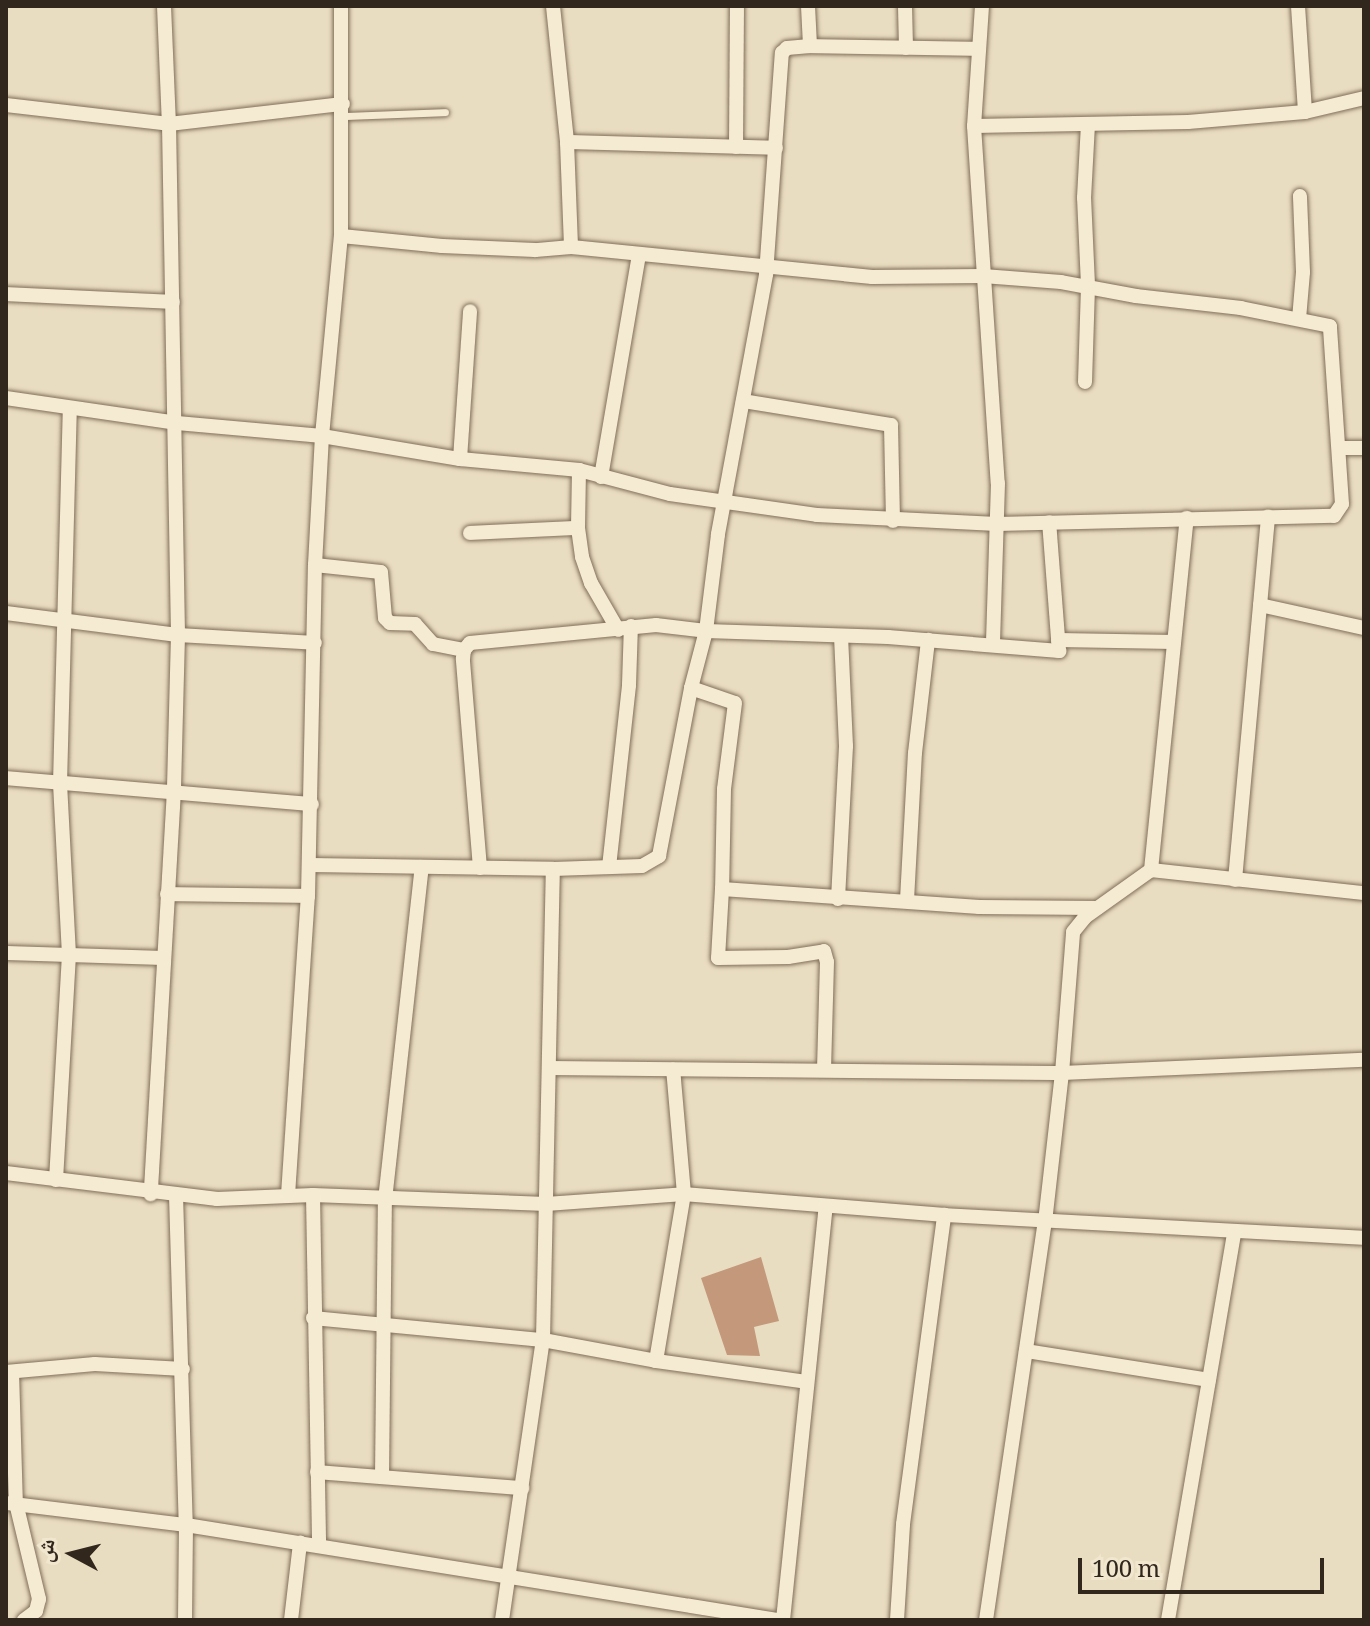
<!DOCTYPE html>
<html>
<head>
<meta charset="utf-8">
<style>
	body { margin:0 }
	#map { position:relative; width:1370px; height:1626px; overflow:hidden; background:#e9ddc1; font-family:Georgia,"Noto Naskh Arabic",serif }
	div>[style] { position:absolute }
	.building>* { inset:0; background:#c4987a }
	.roads { filter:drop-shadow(0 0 2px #816e5a) drop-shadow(0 0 2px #816e5a) }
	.service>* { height:7px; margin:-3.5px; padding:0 3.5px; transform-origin:3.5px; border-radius:3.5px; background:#f5ebd3 }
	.minor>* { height:14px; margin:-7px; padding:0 7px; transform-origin:7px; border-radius:7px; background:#f5ebd3 }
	span { translate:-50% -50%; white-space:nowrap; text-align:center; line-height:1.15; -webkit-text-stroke:7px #f1e7cf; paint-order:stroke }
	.frame { position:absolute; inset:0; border:8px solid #32271d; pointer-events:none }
	.north { position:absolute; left:32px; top:1514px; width:80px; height:80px; -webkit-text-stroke:6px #f1e7cf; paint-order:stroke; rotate:277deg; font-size:22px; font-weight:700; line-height:32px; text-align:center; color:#32271d }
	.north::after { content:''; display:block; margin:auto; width:28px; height:36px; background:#32271d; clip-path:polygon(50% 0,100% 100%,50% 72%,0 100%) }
	.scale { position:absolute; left:1078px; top:1558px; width:246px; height:36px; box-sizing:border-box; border:4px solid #32271d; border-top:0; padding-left:10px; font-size:24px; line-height:28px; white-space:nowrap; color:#32271d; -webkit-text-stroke:6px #f1e7cf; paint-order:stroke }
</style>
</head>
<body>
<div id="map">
	<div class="building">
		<i style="clip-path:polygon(761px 1257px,779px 1321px,754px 1327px,760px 1356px,727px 1355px,701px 1278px)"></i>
	</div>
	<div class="roads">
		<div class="service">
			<i style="left:343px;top:116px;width:102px;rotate:-2.2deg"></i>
		</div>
		<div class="minor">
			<i style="left:164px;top:6px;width:118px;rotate:87.6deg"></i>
			<i style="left:169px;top:124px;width:175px;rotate:-6.6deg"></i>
			<i style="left:553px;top:6px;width:137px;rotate:84.1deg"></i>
			<i style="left:567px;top:142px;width:105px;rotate:87.8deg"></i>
			<i style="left:808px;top:6px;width:40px;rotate:87.1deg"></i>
			<i style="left:905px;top:6px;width:42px;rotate:88.6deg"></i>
			<i style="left:982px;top:6px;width:120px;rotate:93.8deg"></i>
			<i style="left:974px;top:126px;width:358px;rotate:86.2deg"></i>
			<i style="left:998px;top:483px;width:162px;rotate:91.8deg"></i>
			<i style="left:1298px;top:6px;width:106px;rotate:86.2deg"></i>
			<i style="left:6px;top:105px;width:164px;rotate:6.6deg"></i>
			<i style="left:169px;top:124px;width:511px;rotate:88.99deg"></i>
			<i style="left:178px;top:635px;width:155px;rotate:91.5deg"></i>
			<i style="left:174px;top:790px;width:405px;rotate:93.3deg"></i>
			<i style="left:974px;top:126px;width:214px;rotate:-1.1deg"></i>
			<i style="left:1188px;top:122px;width:117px;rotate:-4.9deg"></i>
			<i style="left:1305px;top:112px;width:61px;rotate:-13.3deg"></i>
			<i style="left:567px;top:142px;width:209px;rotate:1.6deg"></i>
			<i style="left:736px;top:147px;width:141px;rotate:-89.6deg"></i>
			<i style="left:6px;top:294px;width:167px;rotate:2.7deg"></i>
			<i style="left:1299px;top:319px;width:47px;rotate:-85.1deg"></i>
			<i style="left:1303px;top:272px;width:76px;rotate:-92.3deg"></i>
			<i style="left:1085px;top:382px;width:97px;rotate:-88.2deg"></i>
			<i style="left:1088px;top:285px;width:87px;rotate:-92.6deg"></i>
			<i style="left:1084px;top:198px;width:74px;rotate:-86.9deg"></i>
			<i style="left:6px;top:398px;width:173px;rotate:8.3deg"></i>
			<i style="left:177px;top:423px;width:146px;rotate:5.1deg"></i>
			<i style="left:322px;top:436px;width:140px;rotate:9.5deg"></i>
			<i style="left:460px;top:459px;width:120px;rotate:5.3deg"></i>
			<i style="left:579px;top:470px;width:94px;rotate:14.8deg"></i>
			<i style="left:670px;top:494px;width:148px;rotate:8.1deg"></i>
			<i style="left:817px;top:515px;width:180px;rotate:2.9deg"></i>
			<i style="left:997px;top:524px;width:337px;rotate:-1.4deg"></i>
			<i style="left:1334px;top:516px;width:14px;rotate:-56deg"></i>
			<i style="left:1342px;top:504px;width:178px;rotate:-93.9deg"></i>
			<i style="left:1330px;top:326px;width:91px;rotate:-168.6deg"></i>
			<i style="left:1241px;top:308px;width:106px;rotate:-173.5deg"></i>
			<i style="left:1136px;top:296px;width:76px;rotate:-169.4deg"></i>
			<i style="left:1061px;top:282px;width:78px;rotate:-175.6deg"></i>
			<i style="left:983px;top:276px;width:111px;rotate:179.5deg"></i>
			<i style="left:872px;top:277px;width:302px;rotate:-174.3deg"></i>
			<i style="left:571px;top:247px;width:36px;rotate:175deg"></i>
			<i style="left:535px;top:250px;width:93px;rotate:-177.5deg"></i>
			<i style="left:442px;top:246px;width:101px;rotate:-174.3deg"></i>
			<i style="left:743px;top:401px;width:150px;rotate:9.2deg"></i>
			<i style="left:891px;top:425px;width:96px;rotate:88.8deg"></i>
			<i style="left:1339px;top:448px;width:25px"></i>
			<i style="left:460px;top:459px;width:148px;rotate:-86.1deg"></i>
			<i style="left:579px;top:470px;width:58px;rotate:91deg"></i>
			<i style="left:578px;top:528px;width:29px;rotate:82deg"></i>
			<i style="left:582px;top:557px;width:28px;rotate:71deg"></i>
			<i style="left:591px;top:583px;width:54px;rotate:60.1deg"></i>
			<i style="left:601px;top:477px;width:226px;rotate:-80.3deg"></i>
			<i style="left:470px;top:533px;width:108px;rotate:-2.7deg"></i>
			<i style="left:315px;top:565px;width:66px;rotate:6.1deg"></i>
			<i style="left:381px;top:572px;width:46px;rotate:85deg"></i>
			<i style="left:385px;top:618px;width:7px;rotate:45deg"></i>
			<i style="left:390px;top:623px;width:25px;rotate:2deg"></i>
			<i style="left:415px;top:624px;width:27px;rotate:48deg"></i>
			<i style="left:433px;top:644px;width:32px;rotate:11deg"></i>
			<i style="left:1260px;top:605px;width:107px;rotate:12.5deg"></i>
			<i style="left:6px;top:613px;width:173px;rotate:7.3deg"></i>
			<i style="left:178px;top:635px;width:137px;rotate:3.3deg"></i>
			<i style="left:1058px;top:640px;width:116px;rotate:1deg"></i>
			<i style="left:691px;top:688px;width:46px;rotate:18.8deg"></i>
			<i style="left:735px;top:703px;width:87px;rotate:97.3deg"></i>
			<i style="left:724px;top:789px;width:100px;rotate:91.1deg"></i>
			<i style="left:722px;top:889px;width:258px;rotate:4deg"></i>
			<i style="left:979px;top:907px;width:118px;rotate:0.5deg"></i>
			<i style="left:6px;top:778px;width:307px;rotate:4.9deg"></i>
			<i style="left:311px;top:865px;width:242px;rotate:0.9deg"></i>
			<i style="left:553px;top:869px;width:89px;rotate:-1.9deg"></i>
			<i style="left:642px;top:866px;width:20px;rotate:-30deg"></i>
			<i style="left:659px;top:856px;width:171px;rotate:-79.2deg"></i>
			<i style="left:691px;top:688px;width:59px;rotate:-75.3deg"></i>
			<i style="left:706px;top:631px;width:98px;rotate:-82.9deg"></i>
			<i style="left:718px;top:534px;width:264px;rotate:-79.5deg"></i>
			<i style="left:766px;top:274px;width:222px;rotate:-85.9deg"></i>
			<i style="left:782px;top:53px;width:7px;rotate:-45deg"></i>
			<i style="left:787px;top:48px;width:23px;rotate:-5deg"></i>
			<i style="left:810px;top:46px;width:169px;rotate:1deg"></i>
			<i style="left:609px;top:867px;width:183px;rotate:-83.7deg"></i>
			<i style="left:629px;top:685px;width:59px;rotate:-88.1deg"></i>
			<i style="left:480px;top:868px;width:210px;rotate:-94.7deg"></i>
			<i style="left:463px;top:659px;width:9px;rotate:-84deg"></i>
			<i style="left:464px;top:650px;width:9px;rotate:-49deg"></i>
			<i style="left:470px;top:643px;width:187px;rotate:-5.5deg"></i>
			<i style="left:656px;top:625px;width:50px;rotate:6.8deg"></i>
			<i style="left:706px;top:631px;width:182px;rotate:1.9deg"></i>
			<i style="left:888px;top:637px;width:172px;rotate:4.7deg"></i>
			<i style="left:1059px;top:651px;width:129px;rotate:-94.4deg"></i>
			<i style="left:1151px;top:870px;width:354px;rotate:-84.2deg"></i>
			<i style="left:1235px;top:880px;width:365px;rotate:-84.8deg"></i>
			<i style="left:722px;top:889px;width:69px;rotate:93.3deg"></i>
			<i style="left:718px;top:958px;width:70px;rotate:-0.8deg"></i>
			<i style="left:788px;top:957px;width:36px;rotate:-9deg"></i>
			<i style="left:824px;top:951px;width:11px;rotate:75deg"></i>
			<i style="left:827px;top:962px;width:108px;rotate:91.6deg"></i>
			<i style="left:167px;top:894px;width:141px;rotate:0.8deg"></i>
			<i style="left:308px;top:896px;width:331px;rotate:-88.8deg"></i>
			<i style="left:315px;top:565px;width:129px;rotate:-86.9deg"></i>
			<i style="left:322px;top:436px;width:201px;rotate:-84.6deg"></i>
			<i style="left:341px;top:236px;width:230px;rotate:-90deg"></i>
			<i style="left:838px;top:899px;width:153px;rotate:-87deg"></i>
			<i style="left:846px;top:746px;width:110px;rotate:-92.6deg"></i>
			<i style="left:907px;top:900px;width:147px;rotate:-86.9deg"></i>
			<i style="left:915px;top:753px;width:114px;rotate:-83.4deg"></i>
			<i style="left:6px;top:953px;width:158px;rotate:1.8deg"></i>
			<i style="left:549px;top:1068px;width:513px;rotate:0.56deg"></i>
			<i style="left:1062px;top:1073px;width:302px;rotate:-2.5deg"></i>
			<i style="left:6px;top:1173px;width:213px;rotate:7deg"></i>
			<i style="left:217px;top:1199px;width:96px;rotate:-2.4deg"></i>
			<i style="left:313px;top:1195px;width:233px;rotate:2.2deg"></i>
			<i style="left:546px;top:1204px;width:138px;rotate:-4.1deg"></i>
			<i style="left:684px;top:1194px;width:261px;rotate:4.6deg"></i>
			<i style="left:944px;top:1215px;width:421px;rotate:3.1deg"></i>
			<i style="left:56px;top:1180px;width:225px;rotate:-86.7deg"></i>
			<i style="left:69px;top:955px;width:171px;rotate:-93deg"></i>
			<i style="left:60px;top:784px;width:375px;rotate:-88.5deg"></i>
			<i style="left:176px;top:1195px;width:330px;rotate:88.3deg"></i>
			<i style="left:186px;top:1525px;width:95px;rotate:90.6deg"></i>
			<i style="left:288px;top:1195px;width:300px;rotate:-86.2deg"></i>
			<i style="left:313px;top:1195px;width:351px;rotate:89deg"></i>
			<i style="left:313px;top:1318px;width:231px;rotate:5.5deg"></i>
			<i style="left:543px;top:1340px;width:115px;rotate:10.5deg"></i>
			<i style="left:656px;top:1361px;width:152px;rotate:7.9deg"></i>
			<i style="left:1026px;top:1351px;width:185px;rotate:9deg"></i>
			<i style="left:656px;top:1361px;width:169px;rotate:-80.5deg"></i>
			<i style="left:684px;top:1194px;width:125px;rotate:-95deg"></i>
			<i style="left:6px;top:1372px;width:89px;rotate:-5.1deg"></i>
			<i style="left:95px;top:1364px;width:88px;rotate:3.3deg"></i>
			<i style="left:12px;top:1372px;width:131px;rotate:88.3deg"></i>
			<i style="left:16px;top:1503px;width:99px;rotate:76.5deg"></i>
			<i style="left:39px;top:1599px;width:12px;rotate:104deg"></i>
			<i style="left:36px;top:1611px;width:15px;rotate:143deg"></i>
			<i style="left:317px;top:1472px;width:206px;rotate:4.5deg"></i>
			<i style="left:382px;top:1477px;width:277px;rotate:-89.4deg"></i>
			<i style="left:385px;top:1200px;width:335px;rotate:-83.7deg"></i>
			<i style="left:6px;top:1503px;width:181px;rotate:7deg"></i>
			<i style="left:186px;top:1525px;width:600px;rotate:9.12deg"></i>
			<i style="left:291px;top:1620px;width:78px;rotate:-83.3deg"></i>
			<i style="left:502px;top:1620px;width:283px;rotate:-81.7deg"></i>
			<i style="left:543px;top:1340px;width:471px;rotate:-88.8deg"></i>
			<i style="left:783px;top:1620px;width:416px;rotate:-84.1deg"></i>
			<i style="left:897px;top:1620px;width:96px;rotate:-86.4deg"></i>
			<i style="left:903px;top:1524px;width:312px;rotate:-82.4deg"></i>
			<i style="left:986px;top:1620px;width:402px;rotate:-81.6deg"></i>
			<i style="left:1045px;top:1222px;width:150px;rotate:-83.5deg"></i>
			<i style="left:1062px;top:1073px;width:141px;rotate:-85.5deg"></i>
			<i style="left:1073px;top:932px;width:19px;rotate:-51deg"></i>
			<i style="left:1085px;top:917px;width:81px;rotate:-35.5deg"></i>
			<i style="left:1151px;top:870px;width:214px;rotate:6.2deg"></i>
			<i style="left:1168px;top:1620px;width:393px;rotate:-80.3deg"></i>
		</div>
	</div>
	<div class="frame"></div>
	<div class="north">ش</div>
	<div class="scale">100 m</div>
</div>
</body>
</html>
